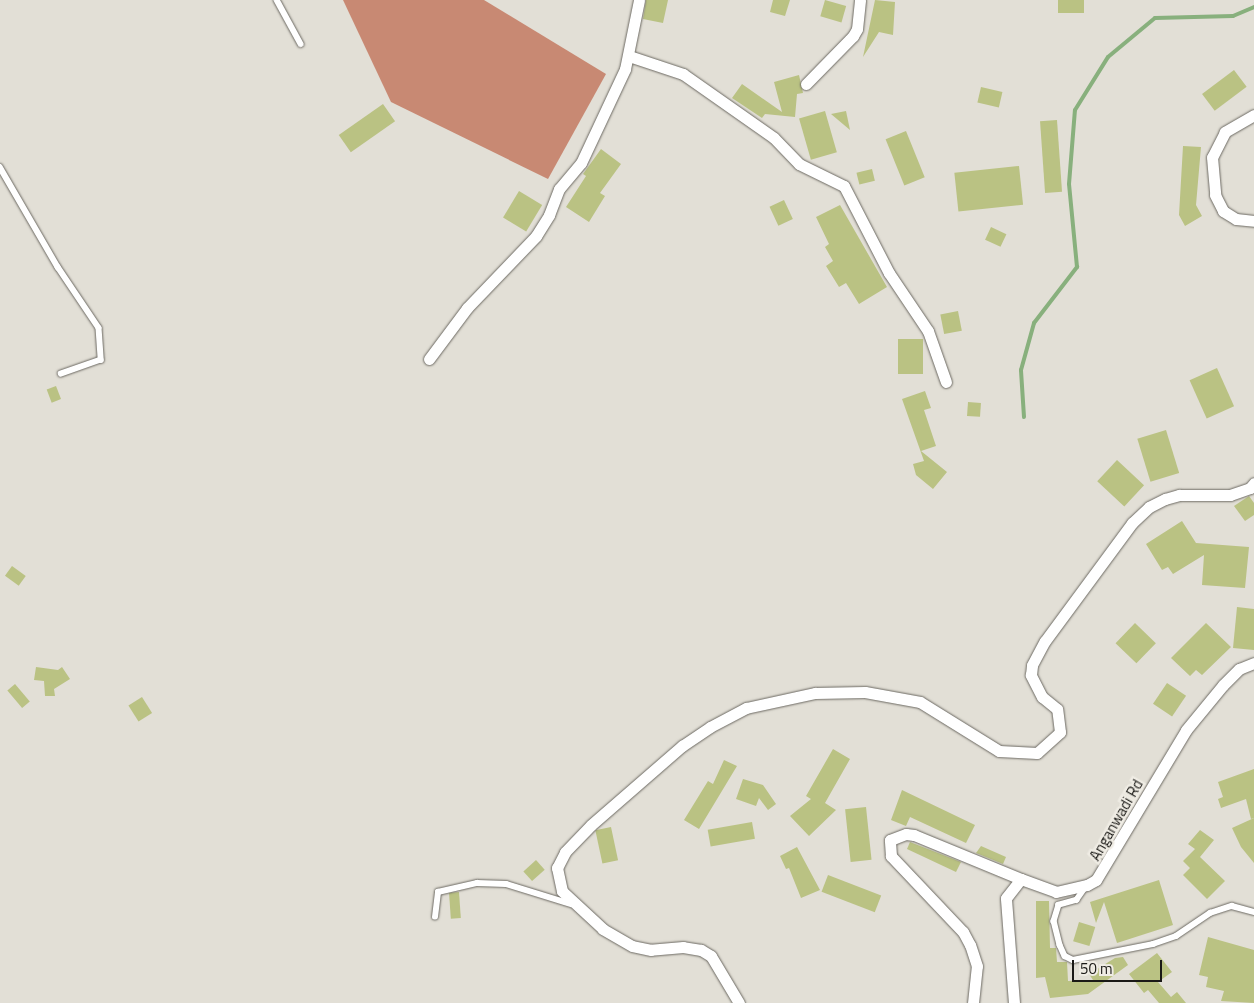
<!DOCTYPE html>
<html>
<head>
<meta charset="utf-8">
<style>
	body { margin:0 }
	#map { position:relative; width:1254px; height:1003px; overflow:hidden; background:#e2dfd6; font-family:"Titillium Web",sans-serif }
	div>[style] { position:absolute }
	.forest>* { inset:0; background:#c88973 }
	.stream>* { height:4px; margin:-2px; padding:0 2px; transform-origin:2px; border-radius:2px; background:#88b07d }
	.building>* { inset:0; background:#bac283; transform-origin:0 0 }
	.roads { filter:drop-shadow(0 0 1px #6c6962) drop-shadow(0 0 1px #6c6962) }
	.lane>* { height:5.5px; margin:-2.75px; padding:0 2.75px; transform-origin:2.75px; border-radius:2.75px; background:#fff }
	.street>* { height:11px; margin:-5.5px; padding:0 5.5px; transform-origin:5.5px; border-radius:5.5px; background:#fff }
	span { translate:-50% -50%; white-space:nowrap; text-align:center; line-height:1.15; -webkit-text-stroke:5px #efece4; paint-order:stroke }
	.street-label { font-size:15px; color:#1a1916 }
	.scale { position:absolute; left:1072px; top:960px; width:90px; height:22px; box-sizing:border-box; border:2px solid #1a1916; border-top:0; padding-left:6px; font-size:15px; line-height:18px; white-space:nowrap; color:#1a1916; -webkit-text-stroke:4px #efece4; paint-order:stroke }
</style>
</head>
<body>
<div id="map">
	<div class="forest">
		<i style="clip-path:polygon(343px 0,484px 0,606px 74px,548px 179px,391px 102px)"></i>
	</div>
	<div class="stream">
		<i style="left:1024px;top:417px;width:47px;rotate:-93.7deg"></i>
		<i style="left:1021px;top:370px;width:49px;rotate:-74.5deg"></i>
		<i style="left:1034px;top:323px;width:71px;rotate:-52.5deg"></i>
		<i style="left:1077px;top:267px;width:83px;rotate:-95.5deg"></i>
		<i style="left:1069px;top:184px;width:74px;rotate:-85.4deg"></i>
		<i style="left:1075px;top:110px;width:62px;rotate:-58.1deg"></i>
		<i style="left:1108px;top:57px;width:61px;rotate:-39.7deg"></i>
		<i style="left:1155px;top:18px;width:78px;rotate:-1.5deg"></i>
		<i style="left:1233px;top:16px;width:23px;rotate:-23deg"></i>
	</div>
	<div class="building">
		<i style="clip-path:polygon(646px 0,668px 0,663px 23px,643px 19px)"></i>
		<i style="clip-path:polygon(773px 0,790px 0,785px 16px,770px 12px)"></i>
		<i style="left:825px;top:0;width:22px;height:17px;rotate:16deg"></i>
		<i style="clip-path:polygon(875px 0,895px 2px,893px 35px,879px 32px,863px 57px)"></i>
		<i style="left:1058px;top:0;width:26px;height:13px"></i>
		<i style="left:1234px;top:70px;width:21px;height:40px;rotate:53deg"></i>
		<i style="clip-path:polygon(799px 75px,803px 93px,797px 94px,795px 117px,765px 114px,762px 118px,732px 98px,742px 84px,782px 112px,774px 82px)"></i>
		<i style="left:981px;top:87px;width:22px;height:16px;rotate:13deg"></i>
		<i style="left:383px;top:104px;width:21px;height:54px;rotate:55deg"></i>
		<i style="left:825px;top:111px;width:43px;height:27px;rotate:74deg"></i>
		<i style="clip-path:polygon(846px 111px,850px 130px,831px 114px)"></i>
		<i style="left:1057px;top:120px;width:72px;height:17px;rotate:86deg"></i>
		<i style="left:906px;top:131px;width:50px;height:22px;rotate:68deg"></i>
		<i style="clip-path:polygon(1183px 146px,1201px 147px,1196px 205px,1202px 216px,1185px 226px,1179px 215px)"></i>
		<i style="clip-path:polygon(601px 149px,621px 164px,600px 193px,605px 196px,589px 222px,566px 207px,586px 176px,583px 174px)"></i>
		<i style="left:1019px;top:166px;width:39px;height:65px;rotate:84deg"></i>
		<i style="left:872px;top:169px;width:12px;height:16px;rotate:76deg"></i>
		<i style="left:519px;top:191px;width:27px;height:31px;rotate:31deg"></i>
		<i style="left:784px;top:200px;width:21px;height:16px;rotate:65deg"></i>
		<i style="clip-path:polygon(840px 205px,887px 287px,859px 304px,846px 283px,839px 287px,826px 266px,833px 261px,825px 247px,829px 244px,816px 217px)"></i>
		<i style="left:991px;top:227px;width:17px;height:14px;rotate:25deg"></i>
		<i style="left:958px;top:311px;width:20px;height:18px;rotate:79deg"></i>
		<i style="left:898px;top:339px;width:25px;height:35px"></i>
		<i style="left:1217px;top:368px;width:42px;height:30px;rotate:66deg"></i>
		<i style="left:56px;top:386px;width:14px;height:10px;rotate:69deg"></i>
		<i style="clip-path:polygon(925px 391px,931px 408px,924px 410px,936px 446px,921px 451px,947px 472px,933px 489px,916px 475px,913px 464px,924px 461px,902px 399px)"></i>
		<i style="left:968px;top:402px;width:13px;height:14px;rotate:4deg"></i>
		<i style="left:1166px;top:430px;width:45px;height:30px;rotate:73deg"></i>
		<i style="left:1117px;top:460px;width:37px;height:29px;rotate:43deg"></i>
		<i style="clip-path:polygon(1249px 496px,1254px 503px,1254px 515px,1245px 521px,1234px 506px)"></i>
		<i style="clip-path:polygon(1182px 521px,1196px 543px,1249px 547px,1245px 588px,1202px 585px,1204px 555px,1173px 574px,1168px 567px,1162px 570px,1146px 544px)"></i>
		<i style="left:12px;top:566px;width:17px;height:12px;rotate:36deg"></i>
		<i style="clip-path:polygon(1237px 607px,1254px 609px,1254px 650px,1233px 648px)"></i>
		<i style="left:1135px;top:623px;width:29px;height:28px;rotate:44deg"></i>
		<i style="clip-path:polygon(1206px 623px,1231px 647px,1202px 675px,1196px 670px,1190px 676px,1171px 658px)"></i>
		<i style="clip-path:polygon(36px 667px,58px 670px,62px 667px,70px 679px,54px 689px,55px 696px,45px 696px,44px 681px,34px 680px)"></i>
		<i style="left:1167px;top:683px;width:23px;height:25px;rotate:34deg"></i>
		<i style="left:15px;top:684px;width:23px;height:10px;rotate:50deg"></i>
		<i style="left:142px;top:697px;width:19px;height:16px;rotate:58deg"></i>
		<i style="clip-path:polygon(833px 749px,850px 759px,825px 803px,836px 810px,809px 836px,790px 816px,811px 799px,806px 796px)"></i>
		<i style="clip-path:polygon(724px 760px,737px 766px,699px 829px,684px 820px,708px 781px,713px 784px)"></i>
		<i style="clip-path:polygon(1254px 769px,1254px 818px,1251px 819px,1246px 799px,1221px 808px,1218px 799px,1223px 797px,1218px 782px)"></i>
		<i style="clip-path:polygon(743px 779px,763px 785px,776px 804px,768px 810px,759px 798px,756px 806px,736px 799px)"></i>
		<i style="clip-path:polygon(902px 790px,975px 825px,966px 843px,910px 817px,906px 826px,891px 820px)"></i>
		<i style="left:866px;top:807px;width:53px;height:21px;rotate:84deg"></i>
		<i style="clip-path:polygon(1254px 818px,1254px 863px,1241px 847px,1232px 828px)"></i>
		<i style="left:752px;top:822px;width:17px;height:45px;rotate:80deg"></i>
		<i style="left:611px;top:827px;width:34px;height:16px;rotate:78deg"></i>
		<i style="clip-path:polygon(1200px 830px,1214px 840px,1200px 857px,1225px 881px,1207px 899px,1183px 875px,1190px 868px,1183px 861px,1195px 849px,1188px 844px)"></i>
		<i style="clip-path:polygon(910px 842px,961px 862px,956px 872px,907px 849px)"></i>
		<i style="clip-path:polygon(981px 846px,1006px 857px,1003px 864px,976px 853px)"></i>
		<i style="clip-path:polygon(797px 847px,820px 890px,801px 898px,789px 868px,786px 869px,780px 856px)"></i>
		<i style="left:536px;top:860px;width:13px;height:17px;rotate:48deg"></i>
		<i style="left:828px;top:875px;width:57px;height:18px;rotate:21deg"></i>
		<i style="clip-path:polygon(1159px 880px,1173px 925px,1117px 943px,1104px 902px,1096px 923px,1090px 902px)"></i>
		<i style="left:459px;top:892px;width:26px;height:10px;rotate:86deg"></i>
		<i style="clip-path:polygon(1036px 901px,1049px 901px,1050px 948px,1056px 948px,1057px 962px,1067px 962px,1068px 981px,1093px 980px,1089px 974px,1115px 958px,1123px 957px,1128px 965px,1088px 994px,1050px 998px,1045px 977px,1036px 978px)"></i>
		<i style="left:1079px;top:922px;width:17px;height:20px;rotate:17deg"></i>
		<i style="clip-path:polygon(1208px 937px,1254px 950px,1254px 1003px,1221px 1001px,1224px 991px,1206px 987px,1208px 977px,1199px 975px)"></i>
		<i style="clip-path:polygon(1157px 953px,1172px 972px,1158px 982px,1171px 997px,1177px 992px,1186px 1003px,1159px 1003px,1148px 990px,1144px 993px,1129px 974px)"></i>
	</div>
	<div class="roads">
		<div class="lane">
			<i style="left:277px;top:0;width:50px;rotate:61.4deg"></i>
			<i style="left:0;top:167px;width:116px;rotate:59.9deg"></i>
			<i style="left:58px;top:267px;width:73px;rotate:56.1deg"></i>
			<i style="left:99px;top:328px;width:32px;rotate:86deg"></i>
			<i style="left:101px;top:360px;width:42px;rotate:160.7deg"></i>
			<i style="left:1086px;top:887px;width:16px;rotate:125deg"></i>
			<i style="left:1077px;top:900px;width:19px;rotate:164deg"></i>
			<i style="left:1059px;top:905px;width:17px;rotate:107deg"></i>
			<i style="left:1054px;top:921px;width:25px;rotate:76deg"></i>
			<i style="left:1060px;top:945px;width:12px;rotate:66deg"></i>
			<i style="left:1065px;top:956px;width:9px;rotate:27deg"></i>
			<i style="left:1073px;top:960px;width:82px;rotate:-11.3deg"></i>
			<i style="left:1153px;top:944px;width:24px;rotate:-19deg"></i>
			<i style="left:1176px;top:936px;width:41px;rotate:-34.1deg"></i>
			<i style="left:1210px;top:913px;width:23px;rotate:-18deg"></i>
			<i style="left:1232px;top:906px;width:23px;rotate:15deg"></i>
			<i style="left:435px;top:917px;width:25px;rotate:-83deg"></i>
			<i style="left:438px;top:892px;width:40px;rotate:-13deg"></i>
			<i style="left:477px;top:883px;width:29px;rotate:2deg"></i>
			<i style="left:506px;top:884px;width:68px;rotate:17.1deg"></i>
		</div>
		<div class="street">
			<i style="left:629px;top:56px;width:57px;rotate:18.4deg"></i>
			<i style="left:683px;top:74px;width:111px;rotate:35.1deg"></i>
			<i style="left:774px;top:138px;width:36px;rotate:46deg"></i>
			<i style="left:799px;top:164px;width:50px;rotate:26.1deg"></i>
			<i style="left:844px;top:186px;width:98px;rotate:62.7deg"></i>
			<i style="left:889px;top:273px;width:70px;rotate:56.1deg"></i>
			<i style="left:928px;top:331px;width:54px;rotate:70.6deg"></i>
			<i style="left:806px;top:84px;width:67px;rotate:-45.6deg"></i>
			<i style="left:853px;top:36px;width:8px;rotate:-60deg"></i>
			<i style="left:857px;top:29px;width:29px;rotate:-84deg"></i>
			<i style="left:1254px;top:115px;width:34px;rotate:150deg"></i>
			<i style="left:1225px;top:132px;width:28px;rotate:117deg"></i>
			<i style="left:1212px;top:157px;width:38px;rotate:85deg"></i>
			<i style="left:1215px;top:195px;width:18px;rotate:63deg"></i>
			<i style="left:1223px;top:211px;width:15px;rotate:32deg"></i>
			<i style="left:1236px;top:219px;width:18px;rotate:6deg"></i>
			<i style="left:429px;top:359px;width:64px;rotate:-53.3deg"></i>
			<i style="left:467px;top:308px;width:100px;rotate:-46.2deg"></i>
			<i style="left:536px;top:236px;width:25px;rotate:-58deg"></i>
			<i style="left:549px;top:215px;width:28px;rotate:-69deg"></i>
			<i style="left:559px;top:189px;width:34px;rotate:-50deg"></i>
			<i style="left:581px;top:163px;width:104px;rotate:-64.9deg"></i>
			<i style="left:625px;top:69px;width:70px;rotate:-78.5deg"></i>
			<i style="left:739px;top:1003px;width:55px;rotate:-120.8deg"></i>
			<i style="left:711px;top:956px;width:12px;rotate:-149deg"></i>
			<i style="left:701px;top:950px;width:18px;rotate:-171deg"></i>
			<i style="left:683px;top:947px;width:32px;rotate:175deg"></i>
			<i style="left:651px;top:950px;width:19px;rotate:-168deg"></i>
			<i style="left:632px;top:946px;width:34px;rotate:-150deg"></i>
			<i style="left:603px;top:929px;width:56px;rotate:-137.2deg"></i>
			<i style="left:562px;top:891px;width:24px;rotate:-102deg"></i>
			<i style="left:557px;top:868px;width:18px;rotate:-63deg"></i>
			<i style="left:565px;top:852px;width:37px;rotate:-46deg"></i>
			<i style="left:591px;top:825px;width:121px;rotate:-41deg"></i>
			<i style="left:682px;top:746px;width:34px;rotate:-34deg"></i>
			<i style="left:710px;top:727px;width:41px;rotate:-27.8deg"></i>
			<i style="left:746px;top:708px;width:71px;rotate:-12.3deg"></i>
			<i style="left:815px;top:693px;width:50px;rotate:-1.1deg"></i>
			<i style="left:865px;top:692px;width:56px;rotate:10.3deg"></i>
			<i style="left:920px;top:702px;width:93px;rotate:31.8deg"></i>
			<i style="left:999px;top:751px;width:38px;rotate:3deg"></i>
			<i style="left:1037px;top:753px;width:31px;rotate:-42deg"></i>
			<i style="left:1060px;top:732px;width:23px;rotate:-97deg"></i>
			<i style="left:1057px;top:709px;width:19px;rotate:-141deg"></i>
			<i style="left:1042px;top:697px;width:25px;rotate:-117deg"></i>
			<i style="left:1031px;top:675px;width:10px;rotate:-84deg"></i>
			<i style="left:1032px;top:665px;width:27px;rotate:-62deg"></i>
			<i style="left:1045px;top:641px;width:147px;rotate:-53.6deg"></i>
			<i style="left:1132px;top:523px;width:23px;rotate:-43deg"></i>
			<i style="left:1149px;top:507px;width:18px;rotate:-27deg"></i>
			<i style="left:1165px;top:499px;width:15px;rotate:-16deg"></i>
			<i style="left:1179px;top:495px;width:51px"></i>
			<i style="left:1230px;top:495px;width:21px;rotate:-19deg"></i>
			<i style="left:1250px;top:488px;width:6px;rotate:-51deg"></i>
			<i style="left:973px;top:1003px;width:37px;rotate:-84deg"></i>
			<i style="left:977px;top:966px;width:22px;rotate:-108deg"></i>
			<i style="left:970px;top:945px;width:15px;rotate:-118deg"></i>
			<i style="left:963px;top:932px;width:105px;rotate:-133.5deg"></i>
			<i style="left:891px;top:856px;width:16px;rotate:-94deg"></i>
			<i style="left:890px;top:840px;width:17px;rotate:-21deg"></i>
			<i style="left:906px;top:834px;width:8px;rotate:7deg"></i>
			<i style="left:914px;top:835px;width:116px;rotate:22.4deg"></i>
			<i style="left:1014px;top:1003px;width:105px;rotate:-94.4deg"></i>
			<i style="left:1006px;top:898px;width:24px;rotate:-52deg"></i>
			<i style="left:1021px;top:879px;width:37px;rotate:20deg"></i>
			<i style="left:1056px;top:892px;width:32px;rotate:-13deg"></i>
			<i style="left:1087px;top:885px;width:10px;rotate:-29deg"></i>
			<i style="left:1096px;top:880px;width:175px;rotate:-59deg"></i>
			<i style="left:1186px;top:730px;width:58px;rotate:-50.6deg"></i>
			<i style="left:1223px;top:685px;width:23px;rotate:-45deg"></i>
			<i style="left:1239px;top:669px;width:16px;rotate:-22deg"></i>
		</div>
	</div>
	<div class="street-label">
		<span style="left:1116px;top:820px;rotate:-60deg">Anganwadi Rd</span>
	</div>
	<div class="scale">50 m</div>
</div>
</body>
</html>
